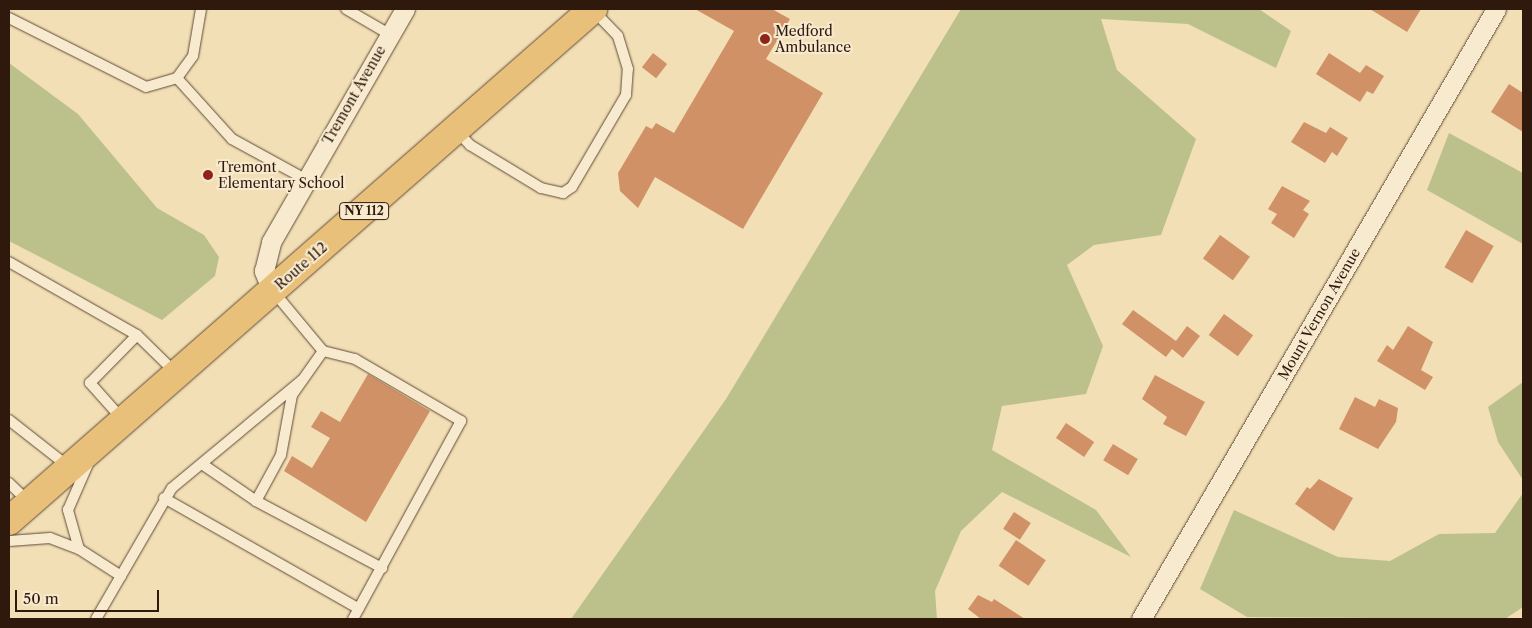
<!DOCTYPE html>
<html>
<head>
<meta charset="utf-8">
<style>
	body { margin:0 }
	#map { position:relative; width:1532px; height:628px; overflow:hidden; background:#f2dfb5; font-family:"Libre Caslon Text",serif }
	div>[style] { position:absolute }
	.green>* { inset:0; background:#bcc18c }
	.building>* { inset:0; background:#d09166; transform-origin:0 0 }
	.roads { filter:drop-shadow(0 0 1px #604a37) drop-shadow(0 0 1px #604a37) }
	.lane>* { height:10px; margin:-5px; padding:0 5px; transform-origin:5px; border-radius:5px; background:#f7eacf }
	.street>* { height:19px; margin:-9.5px; padding:0 9.5px; transform-origin:9.5px; border-radius:9.5px; background:#f7eacf }
	.primary>* { height:28px; margin:-14px; padding:0 14px; transform-origin:14px; border-radius:14px; background:#e9c07a }
	.dots>* { width:14px; height:14px; translate:-50% -50%; box-sizing:border-box; border:2px solid #f7eacf; border-radius:50% }
	span { translate:-50% -50%; white-space:nowrap; text-align:center; line-height:1.15; -webkit-text-stroke:4px #f7eacf; paint-order:stroke }
	.shield-label span { padding:1px 4px; background:#f7eacf; border:1px solid; border-radius:4px; -webkit-text-stroke-width:0 }
	.shield-label { font-size:12px; color:#2f190d; font-weight:700 }
	.poi-label { font-size:14px; color:#2f190d }
	.left { translate:0 -50%; text-align:left }
	.street-label { font-size:14px; color:#2f190d }
	.frame { position:absolute; inset:0; border:10px solid #2f190d; pointer-events:none }
	.scale { position:absolute; left:15px; top:590px; width:144px; height:22px; box-sizing:border-box; border:2px solid #2f190d; border-top:0; padding-left:6px; font-size:15px; line-height:18px; white-space:nowrap; color:#2f190d; -webkit-text-stroke:4px #f7eacf; paint-order:stroke }
</style>
</head>
<body>
<div id="map">
	<div class="green">
		<i style="clip-path:polygon(961px 9px,1259px 9px,1291px 31px,1276px 68px,1188px 24px,1101px 19px,1117px 70px,1196px 139px,1161px 235px,1094px 245px,1067px 265px,1103px 346px,1086px 394px,1002px 406px,992px 450px,1096px 510px,1131px 557px,1002px 492px,961px 531px,935px 591px,937px 619px,571px 619px,726px 399px)"></i>
		<i style="clip-path:polygon(9px 63px,78px 114px,157px 208px,204px 235px,219px 257px,215px 276px,162px 320px,9px 241px)"></i>
		<i style="clip-path:polygon(1449px 133px,1523px 173px,1523px 244px,1427px 190px)"></i>
		<i style="clip-path:polygon(1523px 382px,1523px 480px,1498px 442px,1488px 407px)"></i>
		<i style="clip-path:polygon(1523px 493px,1523px 607px,1505px 619px,1247px 617px,1200px 589px,1234px 510px,1338px 557px,1390px 561px,1439px 534px,1495px 533px)"></i>
	</div>
	<div class="building">
		<i style="clip-path:polygon(695px 9px,772px 9px,790px 19px,766px 59px,823px 93px,743px 229px,655px 177px,638px 208px,620px 191px,618px 173px,646px 126px,652px 129px,656px 123px,674px 133px,734px 31px)"></i>
		<i style="clip-path:polygon(1370px 9px,1421px 9px,1407px 32px)"></i>
		<i style="left:653px;top:53px;width:18px;height:18px;rotate:38deg"></i>
		<i style="clip-path:polygon(1329px 53px,1360px 73px,1366px 65px,1384px 76px,1373px 94px,1367px 91px,1360px 102px,1316px 74px)"></i>
		<i style="clip-path:polygon(1509px 84px,1523px 93px,1523px 132px,1491px 112px)"></i>
		<i style="clip-path:polygon(1304px 122px,1326px 133px,1330px 127px,1348px 138px,1337px 156px,1332px 152px,1325px 163px,1291px 142px)"></i>
		<i style="clip-path:polygon(1282px 186px,1310px 201px,1303px 210px,1309px 214px,1294px 238px,1271px 223px,1277px 214px,1268px 209px)"></i>
		<i style="left:1466px;top:230px;width:32px;height:43px;rotate:30deg"></i>
		<i style="left:1220px;top:235px;width:37px;height:29px;rotate:36deg"></i>
		<i style="clip-path:polygon(1133px 310px,1176px 341px,1187px 326px,1200px 336px,1183px 358px,1172px 349px,1166px 357px,1122px 324px)"></i>
		<i style="left:1224px;top:314px;width:36px;height:26px;rotate:36deg"></i>
		<i style="clip-path:polygon(1408px 326px,1433px 342px,1421px 370px,1433px 377px,1425px 390px,1377px 361px,1387px 345px,1393px 350px)"></i>
		<i style="clip-path:polygon(368px 374px,430px 411px,366px 522px,284px 471px,292px 456px,312px 468px,330px 438px,311px 427px,321px 411px,340px 422px)"></i>
		<i style="clip-path:polygon(1155px 375px,1205px 402px,1186px 436px,1163px 424px,1167px 417px,1142px 399px)"></i>
		<i style="clip-path:polygon(1355px 397px,1375px 407px,1379px 399px,1398px 408px,1396px 422px,1378px 449px,1339px 429px)"></i>
		<i style="left:1066px;top:423px;width:34px;height:18px;rotate:34deg"></i>
		<i style="left:1113px;top:444px;width:29px;height:19px;rotate:31deg"></i>
		<i style="clip-path:polygon(1319px 479px,1353px 498px,1334px 531px,1295px 504px,1307px 487px,1310px 489px)"></i>
		<i style="left:1014px;top:512px;width:20px;height:20px;rotate:33deg"></i>
		<i style="left:1016px;top:540px;width:36px;height:31px;rotate:34deg"></i>
		<i style="clip-path:polygon(978px 595px,992px 602px,994px 599px,1025px 619px,981px 619px,968px 609px)"></i>
	</div>
	<div class="roads">
		<div class="lane">
			<i style="left:346px;top:9px;width:50px;rotate:30.2deg"></i>
			<i style="left:9px;top:18px;width:153px;rotate:26.7deg"></i>
			<i style="left:146px;top:87px;width:32px;rotate:-16deg"></i>
			<i style="left:177px;top:78px;width:27px;rotate:-54deg"></i>
			<i style="left:193px;top:56px;width:48px;rotate:-80.3deg"></i>
			<i style="left:177px;top:78px;width:82px;rotate:48deg"></i>
			<i style="left:232px;top:139px;width:83px;rotate:28.7deg"></i>
			<i style="left:456px;top:130px;width:21px;rotate:47deg"></i>
			<i style="left:470px;top:145px;width:83px;rotate:31.2deg"></i>
			<i style="left:541px;top:188px;width:23px;rotate:13deg"></i>
			<i style="left:563px;top:193px;width:11px;rotate:-34deg"></i>
			<i style="left:572px;top:187px;width:107px;rotate:-59.6deg"></i>
			<i style="left:626px;top:95px;width:26px;rotate:-86deg"></i>
			<i style="left:628px;top:69px;width:34px;rotate:-107deg"></i>
			<i style="left:618px;top:36px;width:36px;rotate:-134deg"></i>
			<i style="left:9px;top:262px;width:147px;rotate:29.7deg"></i>
			<i style="left:137px;top:335px;width:54px;rotate:44.3deg"></i>
			<i style="left:273px;top:291px;width:78px;rotate:50.2deg"></i>
			<i style="left:323px;top:351px;width:33px;rotate:14deg"></i>
			<i style="left:355px;top:359px;width:123px;rotate:30.3deg"></i>
			<i style="left:461px;top:421px;width:226px;rotate:118.6deg"></i>
			<i style="left:9px;top:420px;width:76px;rotate:38.1deg"></i>
			<i style="left:123px;top:420px;width:50px;rotate:-131.7deg"></i>
			<i style="left:90px;top:383px;width:67px;rotate:-45.6deg"></i>
			<i style="left:202px;top:464px;width:65px;rotate:34.4deg"></i>
			<i style="left:256px;top:501px;width:143px;rotate:28deg"></i>
			<i style="left:9px;top:483px;width:28px;rotate:44deg"></i>
			<i style="left:164px;top:498px;width:224px;rotate:29.6deg"></i>
			<i style="left:256px;top:501px;width:52px;rotate:-61.5deg"></i>
			<i style="left:281px;top:455px;width:61px;rotate:-79.6deg"></i>
			<i style="left:292px;top:395px;width:54px;rotate:-54.8deg"></i>
			<i style="left:9px;top:541px;width:41px;rotate:-4.2deg"></i>
			<i style="left:50px;top:538px;width:31px;rotate:21deg"></i>
			<i style="left:79px;top:549px;width:50px;rotate:32.7deg"></i>
			<i style="left:79px;top:549px;width:41px;rotate:-105.8deg"></i>
			<i style="left:68px;top:510px;width:50px;rotate:-66.5deg"></i>
			<i style="left:96px;top:619px;width:151px;rotate:-59.9deg"></i>
			<i style="left:172px;top:488px;width:169px;rotate:-39.7deg"></i>
		</div>
		<div class="street">
			<i style="left:272px;top:291px;width:22px;rotate:-112deg"></i>
			<i style="left:264px;top:271px;width:30px;rotate:-76deg"></i>
			<i style="left:271px;top:242px;width:269px;rotate:-60.1deg"></i>
			<i style="left:1141px;top:619px;width:706px;rotate:-59.8deg"></i>
		</div>
		<div class="primary">
			<i style="left:9px;top:521px;width:777px;rotate:-41.24deg"></i>
		</div>
	</div>
	<div class="dots">
		<i style="left:765px;top:39px;background:#8f2418"></i>
		<i style="left:208px;top:175px;background:#8f2418"></i>
	</div>
	<div class="shield-label">
		<span style="left:364px;top:211px">NY 112</span>
	</div>
	<div class="poi-label">
		<span class="left" style="left:775px;top:39px">Medford<br>Ambulance</span>
		<span class="left" style="left:218px;top:175px">Tremont<br>Elementary School</span>
	</div>
	<div class="street-label">
		<span style="left:354px;top:95px;rotate:-60deg">Tremont Avenue</span>
		<span style="left:301px;top:266px;rotate:-41deg">Route 112</span>
		<span style="left:1319px;top:314px;rotate:-60deg">Mount Vernon Avenue</span>
	</div>
	<div class="frame"></div>
	<div class="scale">50 m</div>
</div>
</body>
</html>
